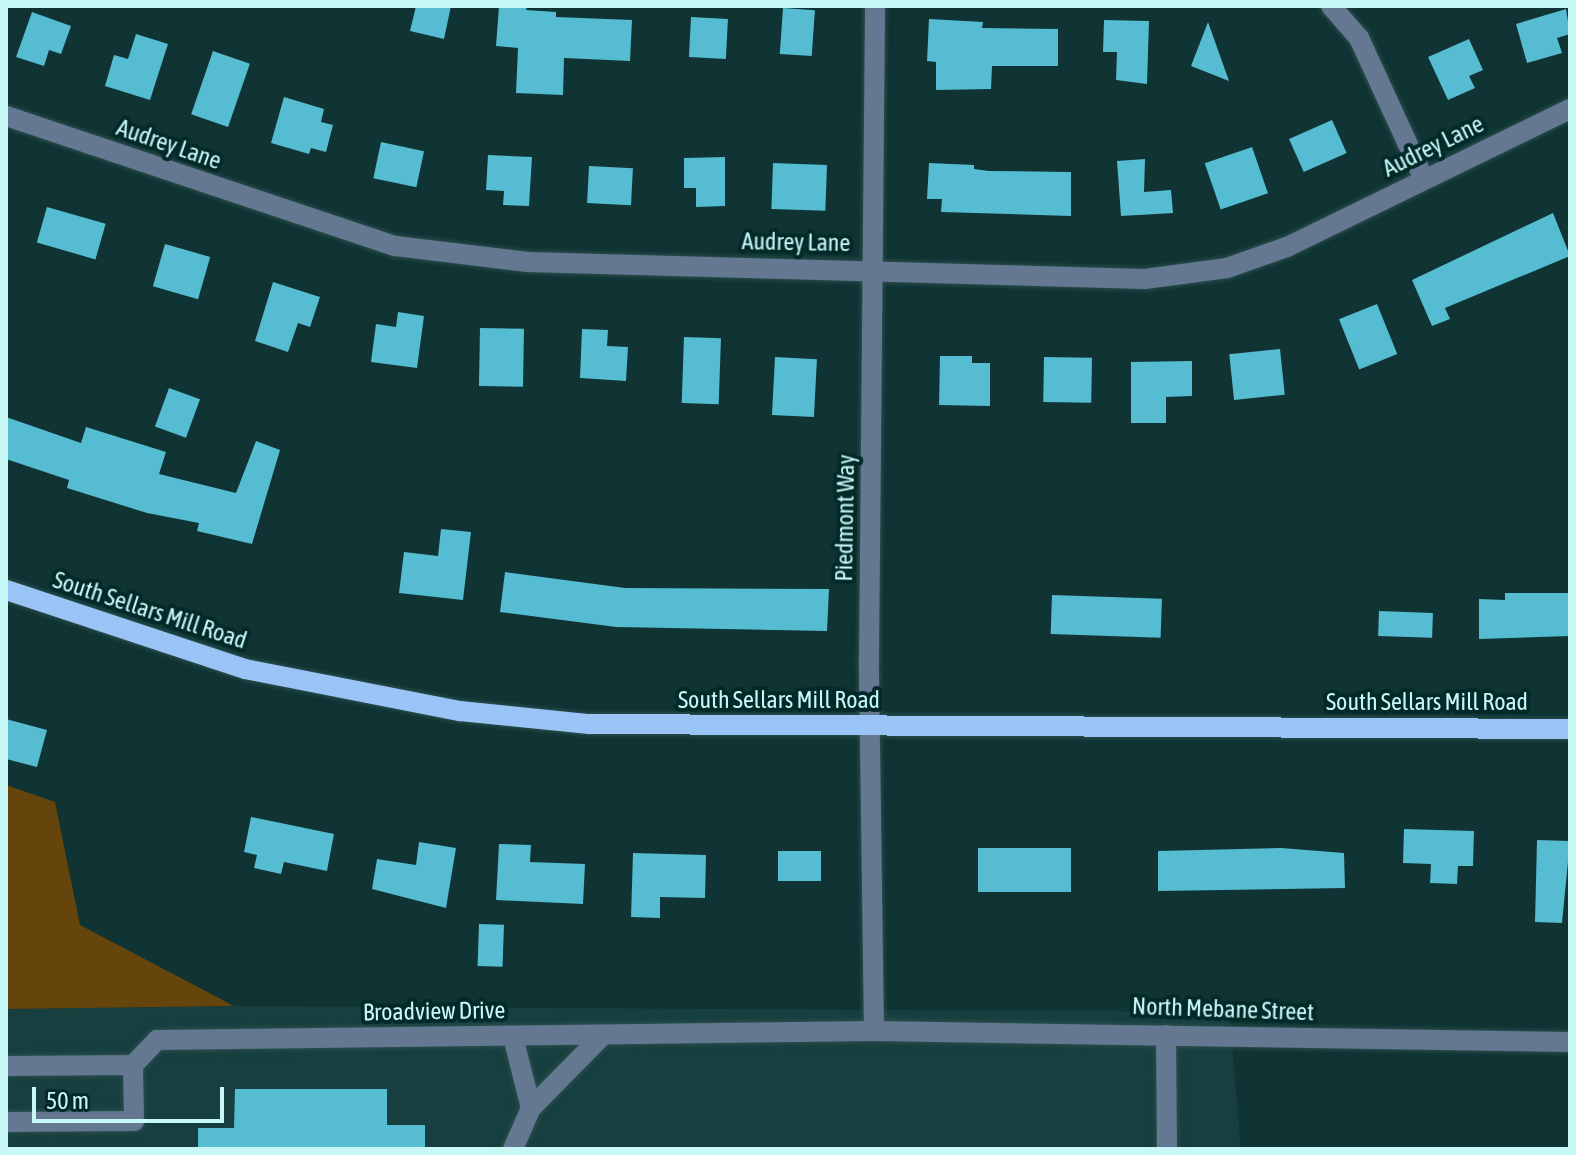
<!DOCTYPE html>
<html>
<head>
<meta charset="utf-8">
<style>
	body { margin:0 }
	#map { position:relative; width:1576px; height:1155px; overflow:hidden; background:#103333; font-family:"Asap Condensed",sans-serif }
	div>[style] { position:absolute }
	.built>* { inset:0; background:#183f3f }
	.green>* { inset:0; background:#66450c }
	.building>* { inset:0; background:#55bcd2; transform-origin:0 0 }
	.roads { filter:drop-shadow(0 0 2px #2a4f4e) drop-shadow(0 0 2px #2a4f4e) }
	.minor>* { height:20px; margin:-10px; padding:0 10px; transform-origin:10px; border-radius:10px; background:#647891 }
	.major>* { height:20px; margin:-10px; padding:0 10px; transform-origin:10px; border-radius:10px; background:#9ac3f6 }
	span { translate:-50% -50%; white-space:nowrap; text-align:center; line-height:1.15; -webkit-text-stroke:8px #042929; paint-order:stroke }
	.street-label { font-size:24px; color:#c7f8f6 }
	.frame { position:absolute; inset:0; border:8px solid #c7f8f6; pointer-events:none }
	.scale { position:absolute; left:32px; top:1087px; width:192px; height:36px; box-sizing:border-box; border:4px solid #c7f8f6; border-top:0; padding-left:10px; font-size:24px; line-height:28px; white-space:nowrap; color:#c7f8f6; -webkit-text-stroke:6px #042929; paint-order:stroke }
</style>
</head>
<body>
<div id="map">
	<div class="built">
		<i style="clip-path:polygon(234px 1006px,1229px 1012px,1241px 1149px,6px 1149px,6px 1009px)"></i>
	</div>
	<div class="green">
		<i style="clip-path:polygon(6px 785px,55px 802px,80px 925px,234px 1006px,6px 1009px)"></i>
	</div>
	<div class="building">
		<i style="clip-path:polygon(416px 6px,451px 6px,444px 39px,410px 31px)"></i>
		<i style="clip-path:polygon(499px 6px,527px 6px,526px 10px,556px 12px,556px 17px,632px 20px,630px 61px,564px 58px,563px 95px,516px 93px,518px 48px,496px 46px)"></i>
		<i style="left:783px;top:8px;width:32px;height:46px;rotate:4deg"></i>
		<i style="clip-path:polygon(1566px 9px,1570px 34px,1557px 38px,1562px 53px,1527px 63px,1516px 24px)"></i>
		<i style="clip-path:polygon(32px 12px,71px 26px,61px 54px,49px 50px,44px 66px,16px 57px)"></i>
		<i style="left:691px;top:17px;width:37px;height:40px;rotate:3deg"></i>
		<i style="clip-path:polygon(929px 19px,983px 22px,982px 28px,1058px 29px,1058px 66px,992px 66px,991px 89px,936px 90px,936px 62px,927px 61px)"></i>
		<i style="clip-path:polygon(1104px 20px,1149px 21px,1147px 84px,1116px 80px,1117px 52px,1103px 52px)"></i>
		<i style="clip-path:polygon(1208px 22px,1229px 81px,1191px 66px)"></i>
		<i style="clip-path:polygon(136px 34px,168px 44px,150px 100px,105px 86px,114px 55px,128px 59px)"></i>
		<i style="clip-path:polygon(1469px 39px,1483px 70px,1469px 76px,1475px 88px,1448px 100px,1428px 57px)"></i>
		<i style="left:213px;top:51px;width:39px;height:67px;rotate:19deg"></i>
		<i style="clip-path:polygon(284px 97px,324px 109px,321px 122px,333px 125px,326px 152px,311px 148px,309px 154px,271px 143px)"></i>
		<i style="left:1332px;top:120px;width:36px;height:47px;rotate:66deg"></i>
		<i style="left:381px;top:142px;width:44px;height:37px;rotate:12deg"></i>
		<i style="left:1252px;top:147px;width:49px;height:50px;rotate:71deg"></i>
		<i style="clip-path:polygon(488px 155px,532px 157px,529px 206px,503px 205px,504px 191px,486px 190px)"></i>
		<i style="clip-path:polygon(725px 157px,725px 206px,696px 207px,696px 188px,684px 188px,684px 158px)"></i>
		<i style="clip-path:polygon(1145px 159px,1144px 192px,1171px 190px,1173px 213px,1121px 216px,1117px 161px)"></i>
		<i style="left:773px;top:163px;width:54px;height:46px;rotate:2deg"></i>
		<i style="clip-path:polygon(929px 163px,974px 165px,974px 169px,989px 171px,1071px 172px,1071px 216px,941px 212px,942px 199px,927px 199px)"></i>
		<i style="left:589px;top:166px;width:44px;height:37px;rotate:3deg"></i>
		<i style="left:47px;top:207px;width:61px;height:37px;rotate:16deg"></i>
		<i style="clip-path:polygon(1553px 213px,1570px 256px,1445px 308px,1450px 319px,1432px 326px,1412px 280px)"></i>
		<i style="left:165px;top:244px;width:47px;height:44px;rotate:16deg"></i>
		<i style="clip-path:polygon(273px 282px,320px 297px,310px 327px,298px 323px,288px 352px,255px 341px)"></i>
		<i style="left:1377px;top:304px;width:54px;height:41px;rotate:68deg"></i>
		<i style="clip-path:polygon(398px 312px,424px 316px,417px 368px,371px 362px,376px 324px,396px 327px)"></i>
		<i style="left:480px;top:328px;width:44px;height:58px;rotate:1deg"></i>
		<i style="clip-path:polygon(582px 329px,608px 330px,607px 346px,628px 347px,626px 381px,580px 378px)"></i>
		<i style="left:684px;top:337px;width:37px;height:66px;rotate:2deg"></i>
		<i style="left:1280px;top:349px;width:46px;height:51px;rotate:84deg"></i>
		<i style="clip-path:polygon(940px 356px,972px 356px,972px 363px,990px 363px,990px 406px,939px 405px)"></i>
		<i style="left:775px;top:357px;width:42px;height:58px;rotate:3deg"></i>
		<i style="left:1044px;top:357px;width:48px;height:45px;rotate:1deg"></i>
		<i style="clip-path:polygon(1192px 361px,1192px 396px,1166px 397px,1166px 423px,1131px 423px,1131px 362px)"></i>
		<i style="left:169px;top:388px;width:33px;height:41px;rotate:20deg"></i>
		<i style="clip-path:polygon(6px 417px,81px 443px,86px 427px,166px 452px,159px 474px,236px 493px,256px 441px,280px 450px,252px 544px,197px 531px,199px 523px,147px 513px,67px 488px,69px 480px,6px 459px)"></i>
		<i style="clip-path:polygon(441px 529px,471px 532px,463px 600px,399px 593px,404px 552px,438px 556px)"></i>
		<i style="clip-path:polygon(505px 572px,625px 588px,829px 589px,827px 631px,616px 627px,500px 612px)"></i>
		<i style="clip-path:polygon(1505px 593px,1570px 593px,1570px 636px,1479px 639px,1479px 599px,1505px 600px)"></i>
		<i style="left:1052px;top:595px;width:110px;height:39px;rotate:2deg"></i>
		<i style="left:1379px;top:611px;width:54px;height:25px;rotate:2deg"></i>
		<i style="clip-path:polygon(6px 719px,47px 730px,37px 767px,6px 759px)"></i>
		<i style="clip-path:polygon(251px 817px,334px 834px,327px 871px,284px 862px,281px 874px,254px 868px,257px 855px,244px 852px)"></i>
		<i style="clip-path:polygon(1404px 829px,1474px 831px,1473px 866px,1458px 866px,1457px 884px,1430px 883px,1431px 864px,1403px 863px)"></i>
		<i style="clip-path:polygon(1537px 840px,1570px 841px,1562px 923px,1535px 922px)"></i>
		<i style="clip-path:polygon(419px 842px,456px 848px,446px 908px,372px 889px,377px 859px,416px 865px)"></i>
		<i style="clip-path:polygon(499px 844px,531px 845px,530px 862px,585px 864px,583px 904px,496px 900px)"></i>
		<i style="left:1071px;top:848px;width:44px;height:93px;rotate:90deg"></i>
		<i style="clip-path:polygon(1281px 848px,1344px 853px,1345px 888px,1158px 891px,1158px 851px)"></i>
		<i style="left:778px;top:851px;width:43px;height:30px"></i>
		<i style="clip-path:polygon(633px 853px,706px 855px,705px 898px,660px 897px,660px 918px,631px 917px)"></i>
		<i style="left:479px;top:924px;width:25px;height:42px;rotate:2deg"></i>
		<i style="clip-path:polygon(235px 1089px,387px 1089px,387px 1125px,425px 1125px,425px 1149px,198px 1149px,198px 1128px,234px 1128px)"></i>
	</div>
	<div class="roads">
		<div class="minor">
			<i style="left:1331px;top:6px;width:43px;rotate:48.8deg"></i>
			<i style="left:1359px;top:38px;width:155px;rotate:65.3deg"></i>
			<i style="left:6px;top:116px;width:410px;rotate:18.5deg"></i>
			<i style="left:395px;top:246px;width:134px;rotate:6.9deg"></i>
			<i style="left:528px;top:262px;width:617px;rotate:1.58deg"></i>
			<i style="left:1145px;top:279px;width:83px;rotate:-7.6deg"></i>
			<i style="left:1227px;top:268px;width:64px;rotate:-19.3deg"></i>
			<i style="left:1287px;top:247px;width:315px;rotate:-26deg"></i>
			<i style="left:874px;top:1031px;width:372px;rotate:-90.8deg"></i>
			<i style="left:869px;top:659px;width:653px;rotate:-89.47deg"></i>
			<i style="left:1166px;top:1035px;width:114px;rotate:89.5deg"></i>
			<i style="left:513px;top:1037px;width:73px;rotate:75.8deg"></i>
			<i style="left:6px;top:1066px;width:127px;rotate:-0.5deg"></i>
			<i style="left:133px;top:1065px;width:35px;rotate:-46deg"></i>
			<i style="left:157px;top:1040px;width:717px;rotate:-0.72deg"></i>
			<i style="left:874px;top:1031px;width:696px;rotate:0.91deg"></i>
			<i style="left:6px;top:1122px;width:128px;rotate:-0.4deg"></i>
			<i style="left:134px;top:1121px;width:56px;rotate:-91deg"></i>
			<i style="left:513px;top:1149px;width:45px;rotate:-66.3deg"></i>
			<i style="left:531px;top:1108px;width:101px;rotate:-45.4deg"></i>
		</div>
		<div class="major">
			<i style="left:6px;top:590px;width:252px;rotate:18.3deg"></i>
			<i style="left:245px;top:669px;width:219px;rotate:11.1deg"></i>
			<i style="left:460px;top:711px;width:130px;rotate:5.8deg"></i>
			<i style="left:589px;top:724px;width:981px;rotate:0.29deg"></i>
		</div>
	</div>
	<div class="street-label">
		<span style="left:169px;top:144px;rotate:19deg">Audrey Lane</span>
		<span style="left:1433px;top:146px;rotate:-26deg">Audrey Lane</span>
		<span style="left:796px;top:242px;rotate:1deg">Audrey Lane</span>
		<span style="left:845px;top:518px;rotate:-89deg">Piedmont Way</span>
		<span style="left:150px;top:610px;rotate:18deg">South Sellars Mill Road</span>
		<span style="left:779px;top:700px">South Sellars Mill Road</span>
		<span style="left:1427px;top:702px">South Sellars Mill Road</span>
		<span style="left:1223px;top:1009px;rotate:2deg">North Mebane Street</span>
		<span style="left:434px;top:1011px;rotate:-1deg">Broadview Drive</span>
	</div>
	<div class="frame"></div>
	<div class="scale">50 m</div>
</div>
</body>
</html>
